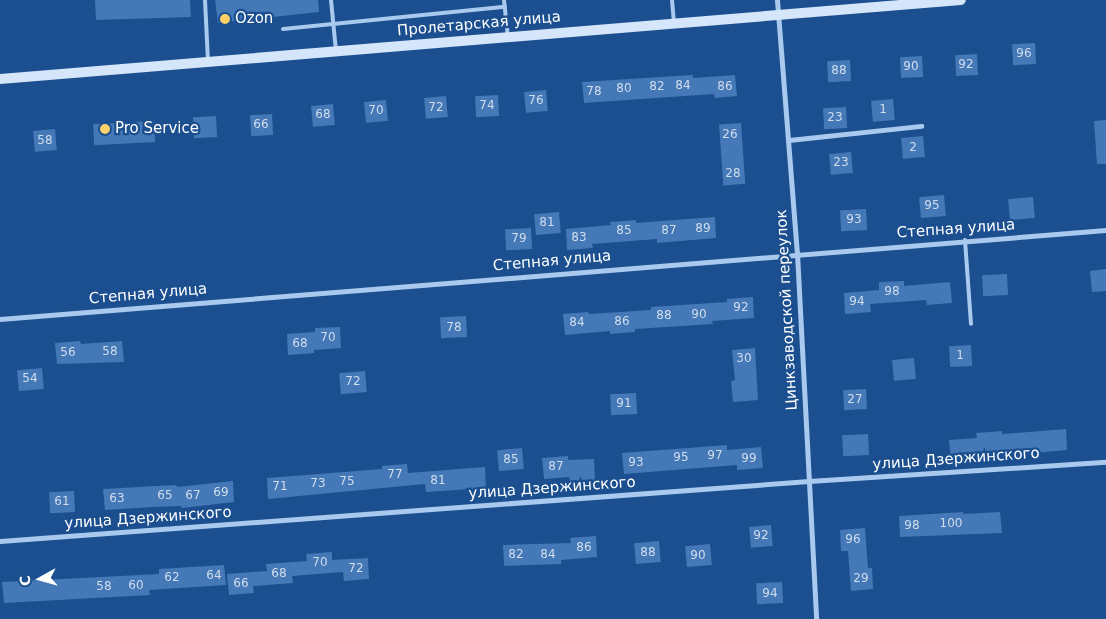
<!DOCTYPE html>
<html>
<head>
<meta charset="utf-8">
<style>
	body { margin:0 }
	#map { position:relative; width:1106px; height:619px; overflow:hidden; background:#1b4f8f; font-family:"DejaVu Sans",sans-serif }
	div>[style] { position:absolute }
	.building>* { inset:0; background:#4478b7; transform-origin:0 0 }
	.service>* { height:4px; margin:-2px; padding:0 2px; transform-origin:2px; border-radius:2px; background:#a9c9ee }
	.minor>* { height:5px; margin:-2.5px; padding:0 2.5px; transform-origin:2.5px; border-radius:2.5px; background:#a9c9ee }
	.secondary>* { height:10px; margin:-5px; padding:0 5px; transform-origin:5px; border-radius:5px; background:#d6e6fa }
	.dots>* { width:14px; height:14px; translate:-50% -50%; box-sizing:border-box; border:2px solid #1b4f8f; border-radius:50% }
	span { translate:-50% -50%; white-space:nowrap; text-align:center; line-height:1.15; -webkit-text-stroke:4.5px #1b4f8f; paint-order:stroke }
	.number-label { font-size:12px; color:#d0dded }
	.number-label span { -webkit-text-stroke-width:0 }
	.poi-label { font-size:15px; color:#fff }
	.left { translate:0 -50%; text-align:left }
	.street-label { font-size:15px; color:#fff }
	.north { position:absolute; left:15px; top:554px; width:50px; height:50px; -webkit-text-stroke:4px #1b4f8f; paint-order:stroke; rotate:263deg; font-size:14px; font-weight:700; line-height:20px; text-align:center; color:#fff }
	.north::after { content:''; display:block; margin:auto; width:18px; height:22px; background:#fff; clip-path:polygon(50% 0,100% 100%,50% 72%,0 100%) }
</style>
</head>
<body>
<div id="map">
	<div class="building">
		<i style="clip-path:polygon(95px 0,190px 0,191px 17px,96px 20px)"></i>
		<i style="clip-path:polygon(215px 0,318px 0,319px 12px,218px 23px)"></i>
		<i style="left:1035px;top:43px;width:21px;height:23px;rotate:87deg"></i>
		<i style="left:977px;top:54px;width:21px;height:22px;rotate:87deg"></i>
		<i style="left:922px;top:56px;width:21px;height:22px;rotate:87deg"></i>
		<i style="left:850px;top:60px;width:21px;height:23px;rotate:87deg"></i>
		<i style="clip-path:polygon(693px 75px,693px 78px,735px 75px,737px 96px,715px 98px,714px 94px,584px 103px,582px 82px)"></i>
		<i style="left:546px;top:90px;width:21px;height:22px;rotate:85deg"></i>
		<i style="left:498px;top:95px;width:21px;height:23px;rotate:87deg"></i>
		<i style="left:446px;top:96px;width:21px;height:22px;rotate:85deg"></i>
		<i style="left:893px;top:99px;width:21px;height:22px;rotate:85deg"></i>
		<i style="left:386px;top:100px;width:21px;height:22px;rotate:85deg"></i>
		<i style="left:333px;top:104px;width:21px;height:22px;rotate:85deg"></i>
		<i style="left:846px;top:107px;width:21px;height:23px;rotate:87deg"></i>
		<i style="left:272px;top:114px;width:21px;height:22px;rotate:87deg"></i>
		<i style="left:216px;top:116px;width:21px;height:23px;rotate:87deg"></i>
		<i style="clip-path:polygon(1106px 120px,1106px 164px,1097px 164px,1094px 121px)"></i>
		<i style="left:154px;top:121px;width:21px;height:61px;rotate:87deg"></i>
		<i style="left:741px;top:123px;width:61px;height:22px;rotate:86deg"></i>
		<i style="left:55px;top:129px;width:21px;height:22px;rotate:85deg"></i>
		<i style="left:923px;top:136px;width:21px;height:22px;rotate:85deg"></i>
		<i style="left:851px;top:152px;width:21px;height:22px;rotate:85deg"></i>
		<i style="left:944px;top:195px;width:21px;height:25px;rotate:85deg"></i>
		<i style="left:1033px;top:197px;width:21px;height:25px;rotate:85deg"></i>
		<i style="left:866px;top:209px;width:21px;height:26px;rotate:87deg"></i>
		<i style="left:559px;top:212px;width:21px;height:25px;rotate:85deg"></i>
		<i style="clip-path:polygon(715px 217px,716px 238px,657px 243px,657px 239px,592px 244px,593px 248px,567px 250px,566px 229px,611px 225px,610px 222px,636px 220px,636px 223px)"></i>
		<i style="left:531px;top:228px;width:21px;height:26px;rotate:87deg"></i>
		<i style="clip-path:polygon(1106px 269px,1106px 291px,1092px 292px,1090px 271px)"></i>
		<i style="left:1007px;top:274px;width:21px;height:25px;rotate:87deg"></i>
		<i style="clip-path:polygon(904px 281px,904px 286px,950px 282px,952px 303px,927px 305px,926px 300px,870px 304px,871px 312px,845px 314px,844px 293px,879px 290px,879px 282px)"></i>
		<i style="clip-path:polygon(753px 297px,754px 318px,712px 321px,713px 324px,635px 329px,635px 332px,610px 334px,610px 331px,565px 335px,563px 314px,588px 312px,589px 314px,651px 310px,651px 307px,727px 302px,727px 299px)"></i>
		<i style="left:466px;top:316px;width:21px;height:26px;rotate:87deg"></i>
		<i style="clip-path:polygon(340px 327px,341px 348px,314px 350px,314px 353px,288px 355px,287px 334px,315px 332px,315px 328px)"></i>
		<i style="clip-path:polygon(80px 341px,81px 344px,122px 341px,124px 362px,57px 364px,55px 343px)"></i>
		<i style="left:971px;top:345px;width:21px;height:22px;rotate:87deg"></i>
		<i style="clip-path:polygon(755px 348px,758px 400px,733px 402px,731px 381px,735px 380px,732px 350px)"></i>
		<i style="left:914px;top:358px;width:21px;height:22px;rotate:85deg"></i>
		<i style="left:42px;top:368px;width:21px;height:25px;rotate:85deg"></i>
		<i style="left:365px;top:371px;width:21px;height:26px;rotate:85deg"></i>
		<i style="left:866px;top:389px;width:20px;height:23px;rotate:87deg"></i>
		<i style="left:636px;top:393px;width:21px;height:26px;rotate:87deg"></i>
		<i style="clip-path:polygon(1066px 429px,1067px 450px,1012px 455px,1011px 452px,976px 454px,976px 459px,951px 461px,949px 440px,977px 438px,976px 433px,1002px 431px,1002px 434px)"></i>
		<i style="left:868px;top:434px;width:21px;height:26px;rotate:87deg"></i>
		<i style="clip-path:polygon(727px 445px,727px 450px,761px 447px,763px 468px,737px 470px,737px 465px,624px 474px,622px 453px)"></i>
		<i style="left:522px;top:448px;width:21px;height:25px;rotate:85deg"></i>
		<i style="clip-path:polygon(568px 456px,568px 460px,594px 459px,595px 480px,570px 481px,569px 477px,544px 479px,542px 458px)"></i>
		<i style="clip-path:polygon(407px 464px,408px 473px,485px 467px,486px 488px,426px 492px,425px 484px,268px 499px,267px 478px,382px 469px,382px 466px)"></i>
		<i style="clip-path:polygon(233px 481px,234px 502px,182px 508px,181px 506px,153px 507px,105px 510px,103px 489px,176px 485px,177px 487px)"></i>
		<i style="left:74px;top:491px;width:21px;height:25px;rotate:87deg"></i>
		<i style="clip-path:polygon(963px 512px,963px 514px,1000px 512px,1002px 533px,900px 537px,899px 516px)"></i>
		<i style="left:771px;top:525px;width:21px;height:22px;rotate:85deg"></i>
		<i style="clip-path:polygon(865px 528px,868px 568px,872px 568px,873px 589px,851px 591px,848px 551px,841px 551px,840px 530px)"></i>
		<i style="clip-path:polygon(596px 536px,597px 557px,561px 560px,561px 564px,504px 566px,503px 545px,571px 543px,570px 538px)"></i>
		<i style="left:659px;top:541px;width:21px;height:25px;rotate:85deg"></i>
		<i style="left:710px;top:544px;width:21px;height:25px;rotate:85deg"></i>
		<i style="clip-path:polygon(332px 552px,332px 560px,368px 558px,369px 579px,344px 581px,343px 572px,292px 576px,293px 583px,253px 586px,254px 593px,229px 595px,227px 574px,267px 571px,266px 564px,307px 561px,306px 554px)"></i>
		<i style="clip-path:polygon(224px 565px,226px 585px,149px 590px,150px 595px,4px 603px,2px 582px,159px 574px,159px 569px)"></i>
		<i style="left:782px;top:582px;width:21px;height:26px;rotate:87deg"></i>
	</div>
	<div class="service">
		<i style="left:205px;top:0;width:62px;rotate:87.2deg"></i>
		<i style="left:331px;top:0;width:51px;rotate:84.4deg"></i>
		<i style="left:504px;top:0;width:37px;rotate:84deg"></i>
		<i style="left:672px;top:0;width:23px;rotate:85deg"></i>
		<i style="left:283px;top:29px;width:223px;rotate:-5.7deg"></i>
		<i style="left:965px;top:240px;width:84px;rotate:85.9deg"></i>
	</div>
	<div class="minor">
		<i style="left:777px;top:0;width:254px;rotate:85.5deg"></i>
		<i style="left:797px;top:253px;width:366px;rotate:87deg"></i>
		<i style="left:789px;top:140px;width:133px;rotate:-6.1deg"></i>
		<i style="left:0;top:319px;width:1110px;rotate:-4.6deg"></i>
		<i style="left:0;top:541px;width:811px;rotate:-4.24deg"></i>
		<i style="left:809px;top:481px;width:298px;rotate:-3.7deg"></i>
	</div>
	<div class="secondary">
		<i style="left:0;top:79px;width:964px;rotate:-4.7deg"></i>
	</div>
	<div class="dots">
		<i style="left:225px;top:19px;background:#ffd166"></i>
		<i style="left:105px;top:129px;background:#ffd166"></i>
	</div>
	<div class="number-label">
		<span style="left:1024px;top:54px">96</span>
		<span style="left:966px;top:65px">92</span>
		<span style="left:911px;top:67px">90</span>
		<span style="left:839px;top:71px">88</span>
		<span style="left:683px;top:86px">84</span>
		<span style="left:657px;top:87px">82</span>
		<span style="left:725px;top:87px">86</span>
		<span style="left:624px;top:89px">80</span>
		<span style="left:594px;top:92px">78</span>
		<span style="left:536px;top:101px">76</span>
		<span style="left:487px;top:106px">74</span>
		<span style="left:436px;top:108px">72</span>
		<span style="left:883px;top:110px">1</span>
		<span style="left:376px;top:111px">70</span>
		<span style="left:323px;top:115px">68</span>
		<span style="left:835px;top:118px">23</span>
		<span style="left:261px;top:125px">66</span>
		<span style="left:730px;top:135px">26</span>
		<span style="left:45px;top:141px">58</span>
		<span style="left:913px;top:148px">2</span>
		<span style="left:841px;top:163px">23</span>
		<span style="left:733px;top:174px">28</span>
		<span style="left:932px;top:206px">95</span>
		<span style="left:854px;top:220px">93</span>
		<span style="left:547px;top:223px">81</span>
		<span style="left:703px;top:229px">89</span>
		<span style="left:624px;top:231px">85</span>
		<span style="left:669px;top:231px">87</span>
		<span style="left:579px;top:238px">83</span>
		<span style="left:519px;top:239px">79</span>
		<span style="left:892px;top:292px">98</span>
		<span style="left:857px;top:302px">94</span>
		<span style="left:741px;top:308px">92</span>
		<span style="left:699px;top:315px">90</span>
		<span style="left:664px;top:316px">88</span>
		<span style="left:622px;top:322px">86</span>
		<span style="left:577px;top:323px">84</span>
		<span style="left:454px;top:328px">78</span>
		<span style="left:328px;top:338px">70</span>
		<span style="left:300px;top:344px">68</span>
		<span style="left:110px;top:352px">58</span>
		<span style="left:68px;top:353px">56</span>
		<span style="left:960px;top:356px">1</span>
		<span style="left:744px;top:359px">30</span>
		<span style="left:30px;top:379px">54</span>
		<span style="left:353px;top:382px">72</span>
		<span style="left:855px;top:400px">27</span>
		<span style="left:624px;top:404px">91</span>
		<span style="left:715px;top:456px">97</span>
		<span style="left:681px;top:458px">95</span>
		<span style="left:749px;top:459px">99</span>
		<span style="left:511px;top:460px">85</span>
		<span style="left:636px;top:463px">93</span>
		<span style="left:556px;top:467px">87</span>
		<span style="left:395px;top:475px">77</span>
		<span style="left:438px;top:481px">81</span>
		<span style="left:347px;top:482px">75</span>
		<span style="left:318px;top:484px">73</span>
		<span style="left:280px;top:487px">71</span>
		<span style="left:221px;top:493px">69</span>
		<span style="left:165px;top:496px">65</span>
		<span style="left:193px;top:496px">67</span>
		<span style="left:117px;top:499px">63</span>
		<span style="left:62px;top:502px">61</span>
		<span style="left:951px;top:524px">100</span>
		<span style="left:912px;top:526px">98</span>
		<span style="left:761px;top:536px">92</span>
		<span style="left:853px;top:540px">96</span>
		<span style="left:584px;top:548px">86</span>
		<span style="left:648px;top:553px">88</span>
		<span style="left:516px;top:555px">82</span>
		<span style="left:548px;top:555px">84</span>
		<span style="left:698px;top:556px">90</span>
		<span style="left:320px;top:563px">70</span>
		<span style="left:356px;top:569px">72</span>
		<span style="left:279px;top:574px">68</span>
		<span style="left:214px;top:576px">64</span>
		<span style="left:172px;top:578px">62</span>
		<span style="left:861px;top:579px">29</span>
		<span style="left:241px;top:584px">66</span>
		<span style="left:136px;top:586px">60</span>
		<span style="left:104px;top:587px">58</span>
		<span style="left:770px;top:594px">94</span>
	</div>
	<div class="poi-label">
		<span class="left" style="left:235px;top:19px">Ozon</span>
		<span class="left" style="left:115px;top:129px">Pro Service</span>
	</div>
	<div class="street-label">
		<span style="left:479px;top:24px;rotate:-5deg">Пролетарская улица</span>
		<span style="left:956px;top:229px;rotate:-4deg">Степная улица</span>
		<span style="left:552px;top:261px;rotate:-5deg">Степная улица</span>
		<span style="left:148px;top:294px;rotate:-5deg">Степная улица</span>
		<span style="left:787px;top:310px;rotate:-93deg">Цинкзаводской переулок</span>
		<span style="left:956px;top:459px;rotate:-4deg">улица Дзержинского</span>
		<span style="left:552px;top:488px;rotate:-4deg">улица Дзержинского</span>
		<span style="left:148px;top:518px;rotate:-4deg">улица Дзержинского</span>
	</div>
	<div class="north">С</div>
</div>
</body>
</html>
